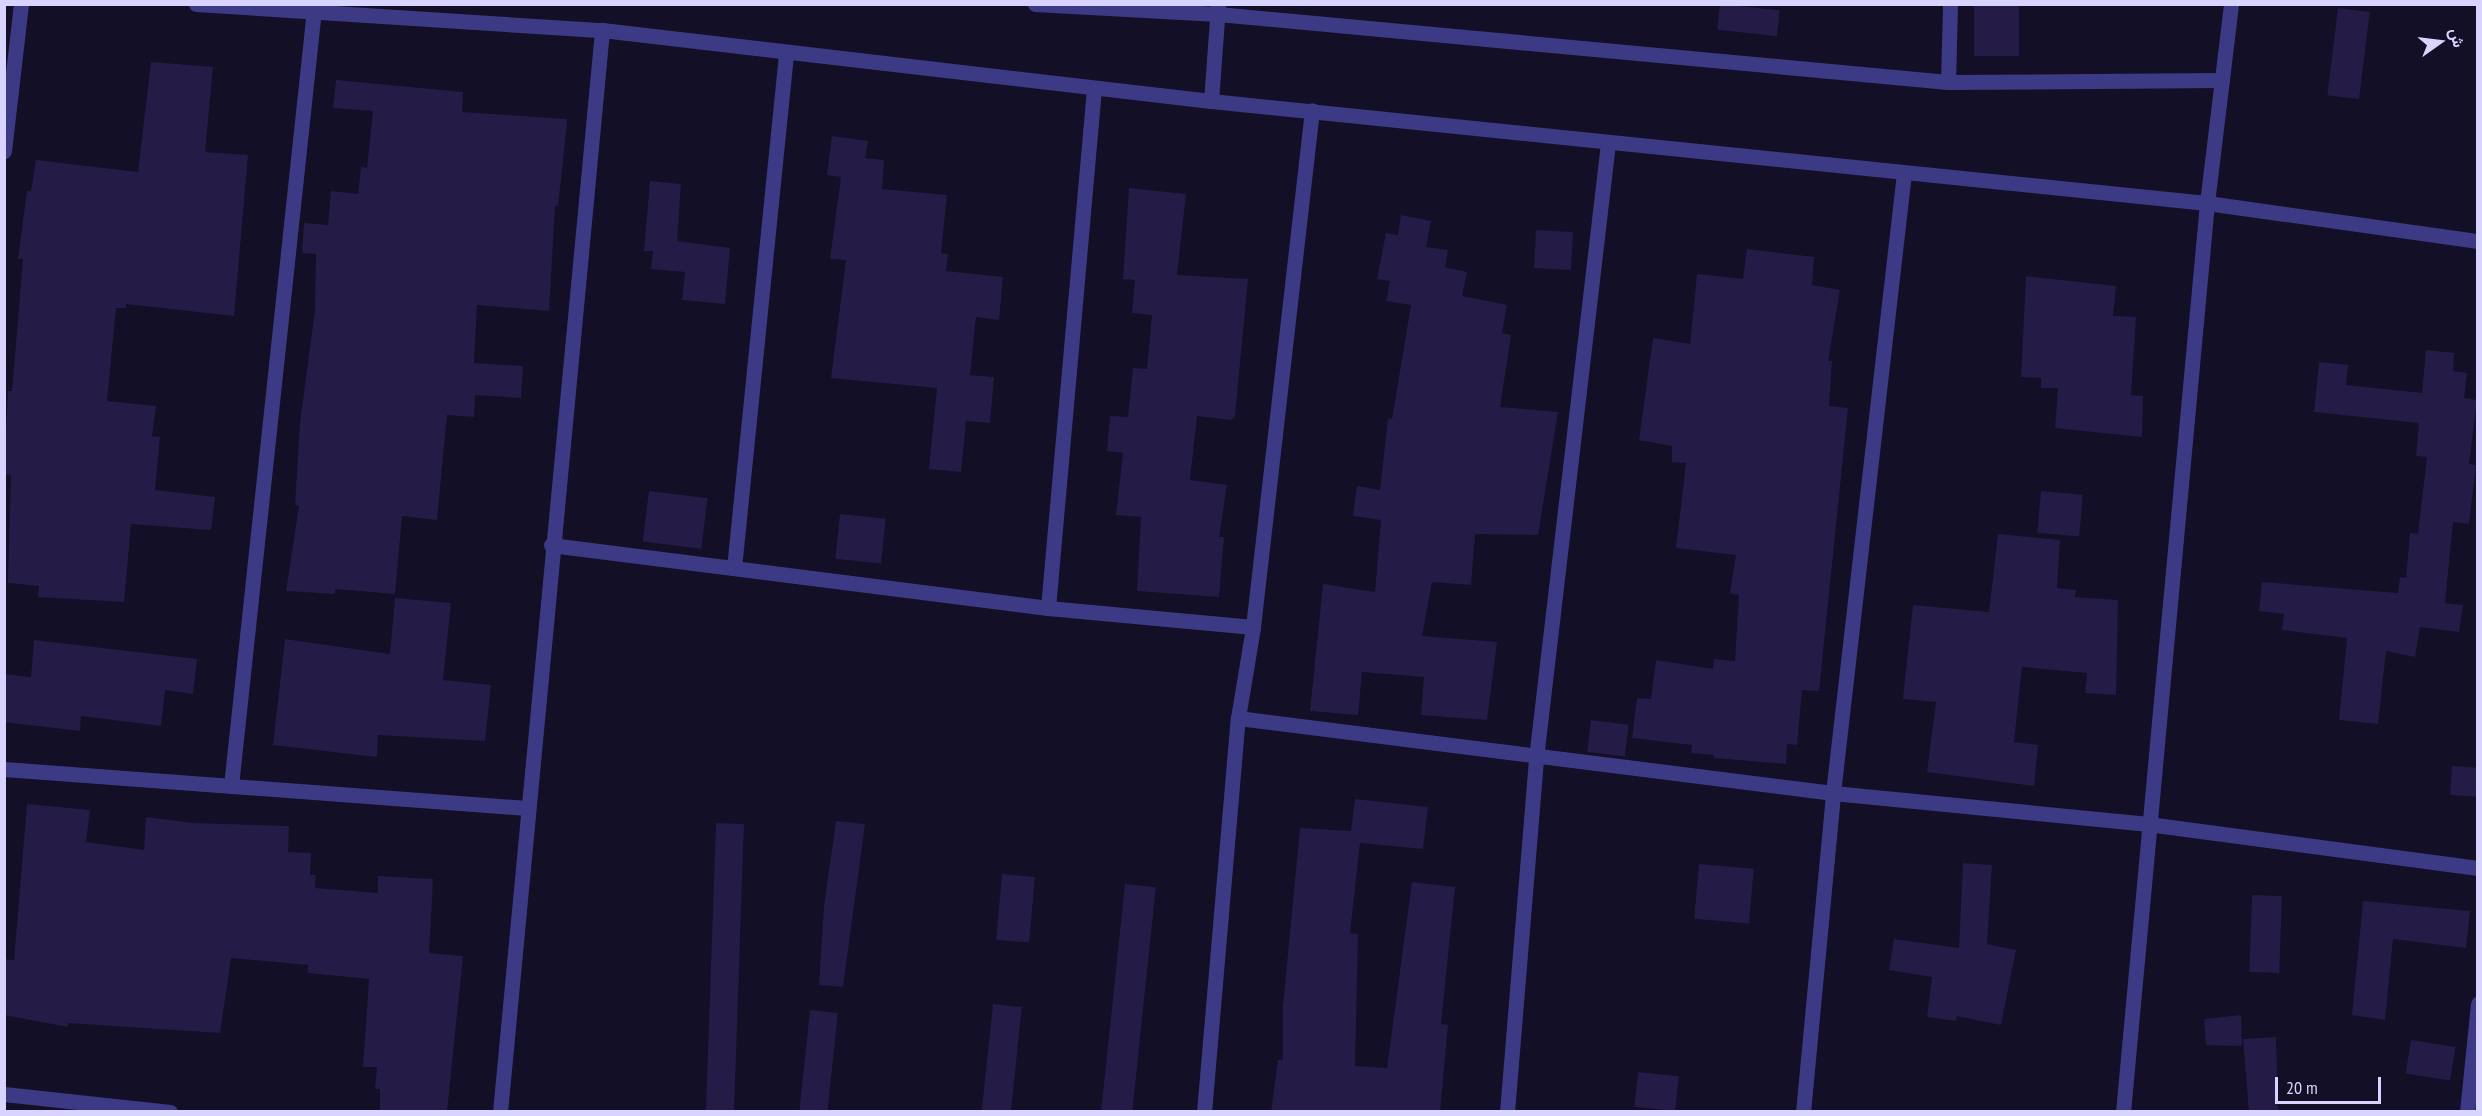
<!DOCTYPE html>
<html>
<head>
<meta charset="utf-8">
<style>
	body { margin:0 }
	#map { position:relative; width:2482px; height:1116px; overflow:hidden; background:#130f26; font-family:"PT Sans Narrow",Vazirmatn,sans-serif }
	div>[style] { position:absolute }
	.building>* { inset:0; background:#241b47; transform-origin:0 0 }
	.street>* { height:15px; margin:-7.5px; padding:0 7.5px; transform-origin:7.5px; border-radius:7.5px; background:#3d3a85 }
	span { translate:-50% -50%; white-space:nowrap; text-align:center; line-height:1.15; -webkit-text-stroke:4.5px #130f26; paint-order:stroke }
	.frame { position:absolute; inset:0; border:6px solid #d9d4ff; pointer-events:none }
	.north { position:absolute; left:2410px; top:12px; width:60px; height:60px; -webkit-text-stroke:4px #130f26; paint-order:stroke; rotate:76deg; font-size:16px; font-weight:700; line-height:24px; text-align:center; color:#d9d4ff }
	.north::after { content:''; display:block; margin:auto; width:21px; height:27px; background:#d9d4ff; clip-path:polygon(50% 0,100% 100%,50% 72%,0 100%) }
	.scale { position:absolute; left:2275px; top:1077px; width:106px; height:27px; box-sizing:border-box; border:3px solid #d9d4ff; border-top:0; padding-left:8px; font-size:18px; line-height:21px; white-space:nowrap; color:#d9d4ff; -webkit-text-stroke:4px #130f26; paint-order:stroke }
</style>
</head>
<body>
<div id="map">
	<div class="building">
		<i style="left:1720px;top:4px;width:60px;height:26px;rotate:6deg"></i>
		<i style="left:1974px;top:4px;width:45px;height:52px"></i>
		<i style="left:2338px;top:8px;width:32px;height:88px;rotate:7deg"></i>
		<i style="clip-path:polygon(151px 62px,213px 67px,205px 152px,248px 155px,234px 316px,126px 304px,126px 308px,116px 308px,107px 401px,156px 406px,152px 436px,160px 437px,155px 490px,215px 497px,211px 530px,131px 524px,124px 602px,38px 597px,39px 586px,8px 583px,11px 475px,4px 474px,8px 391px,12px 391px,23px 259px,18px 259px,27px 191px,31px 191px,36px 160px,138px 172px)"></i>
		<i style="clip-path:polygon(336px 80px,463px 92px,462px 112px,566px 119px,567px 123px,558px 206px,555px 206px,549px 311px,477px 305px,474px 363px,523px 366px,521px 398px,475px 395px,474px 417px,447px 415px,437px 520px,402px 516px,395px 594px,335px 589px,335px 594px,286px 591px,299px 506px,295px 505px,300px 423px,315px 310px,316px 254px,302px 253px,304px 223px,328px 225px,331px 191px,358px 194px,361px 167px,367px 168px,373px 111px,333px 108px)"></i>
		<i style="clip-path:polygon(832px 136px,868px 141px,865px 158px,884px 160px,882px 189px,947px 195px,941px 253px,948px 254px,946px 271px,1003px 277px,999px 320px,976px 317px,970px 375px,994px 377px,990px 423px,966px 421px,961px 472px,929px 469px,937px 388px,831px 378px,846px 260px,830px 259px,841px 177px,827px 175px)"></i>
		<i style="clip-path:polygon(650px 181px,681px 184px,677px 241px,730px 248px,725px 304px,682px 300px,685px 272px,651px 269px,653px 251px,644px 251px)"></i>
		<i style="clip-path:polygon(1129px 188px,1186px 194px,1177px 275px,1248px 279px,1235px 416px,1231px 420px,1197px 416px,1190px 480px,1227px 485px,1219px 537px,1224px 537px,1219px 597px,1137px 591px,1141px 517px,1116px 515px,1123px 453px,1107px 451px,1110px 416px,1128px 417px,1133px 368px,1147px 369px,1152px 315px,1132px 313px,1135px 280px,1123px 279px)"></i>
		<i style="clip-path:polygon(1401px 215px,1431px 221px,1426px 247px,1448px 250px,1445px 267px,1467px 272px,1462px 296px,1507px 305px,1502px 333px,1511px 335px,1500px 407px,1558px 412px,1538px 535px,1475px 534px,1471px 585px,1432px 582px,1422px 636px,1497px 642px,1487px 720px,1421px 715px,1424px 677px,1362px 672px,1358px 715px,1310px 711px,1323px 584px,1375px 592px,1381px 520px,1353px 516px,1357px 486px,1380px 490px,1388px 418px,1392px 419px,1411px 305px,1386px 301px,1390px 281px,1377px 279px,1386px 233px,1398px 235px)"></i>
		<i style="left:1536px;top:230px;width:37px;height:38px;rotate:3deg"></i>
		<i style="clip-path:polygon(1747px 249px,1814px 257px,1812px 285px,1840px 290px,1828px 361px,1832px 361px,1829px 406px,1848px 408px,1819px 691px,1802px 690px,1797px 745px,1787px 744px,1786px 764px,1714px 758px,1714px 755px,1691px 753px,1692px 745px,1632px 738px,1637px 698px,1651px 699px,1656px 660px,1713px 669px,1714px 659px,1735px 661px,1739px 595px,1730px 593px,1736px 555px,1676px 548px,1686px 463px,1672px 462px,1672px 446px,1639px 440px,1653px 338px,1690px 344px,1697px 274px,1743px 279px)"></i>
		<i style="clip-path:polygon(2026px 276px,2116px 286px,2113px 316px,2136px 317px,2131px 395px,2143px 396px,2142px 437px,2055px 428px,2058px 388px,2041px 388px,2041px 378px,2021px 377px)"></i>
		<i style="clip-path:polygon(2426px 350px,2454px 353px,2453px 371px,2467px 373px,2464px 398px,2477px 400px,2469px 464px,2476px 465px,2469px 524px,2453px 522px,2445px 603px,2463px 605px,2459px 632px,2420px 627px,2415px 657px,2386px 651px,2378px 724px,2339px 720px,2347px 638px,2282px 630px,2284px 614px,2259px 611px,2262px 582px,2398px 593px,2400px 577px,2406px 578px,2410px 533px,2418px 534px,2427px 457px,2416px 456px,2419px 423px,2314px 412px,2319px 362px,2348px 365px,2346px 385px,2422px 393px)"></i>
		<i style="left:649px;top:491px;width:59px;height:51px;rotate:7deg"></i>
		<i style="left:2041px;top:491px;width:42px;height:42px;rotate:5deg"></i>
		<i style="left:840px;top:514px;width:46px;height:45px;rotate:6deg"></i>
		<i style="clip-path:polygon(1998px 534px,2060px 540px,2057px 588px,2076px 590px,2075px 597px,2118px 600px,2116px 695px,2085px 693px,2087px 673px,2022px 667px,2014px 742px,2038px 745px,2034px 786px,1927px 772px,1936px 702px,1903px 699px,1913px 605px,1989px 612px)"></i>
		<i style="clip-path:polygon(395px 598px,451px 603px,443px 680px,491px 685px,485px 741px,378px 735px,377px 757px,273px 745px,285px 639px,390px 654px)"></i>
		<i style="clip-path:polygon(34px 640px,197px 659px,193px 694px,165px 690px,161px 726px,81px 716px,80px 731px,4px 722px,4px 674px,31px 677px)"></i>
		<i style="left:1591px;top:720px;width:38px;height:32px;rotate:7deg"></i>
		<i style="left:2452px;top:766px;width:26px;height:29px;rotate:4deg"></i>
		<i style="clip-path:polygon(1355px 799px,1428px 807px,1423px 849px,1360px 843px,1350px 933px,1358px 934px,1355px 1066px,1387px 1068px,1412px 882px,1455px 887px,1441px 1024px,1448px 1025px,1440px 1112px,1271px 1112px,1278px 1060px,1283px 1060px,1283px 1006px,1300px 828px,1351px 831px)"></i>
		<i style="clip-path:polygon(27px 804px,90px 810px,86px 842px,144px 850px,146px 817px,193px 823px,289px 826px,288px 852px,311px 853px,310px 875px,316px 875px,315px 888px,378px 893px,378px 876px,433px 879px,429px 953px,463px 956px,447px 1112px,380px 1112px,380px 1089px,375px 1089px,377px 1067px,363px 1067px,369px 979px,308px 973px,308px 965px,231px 958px,220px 1033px,68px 1023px,68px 1027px,4px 1015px,4px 959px,14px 960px)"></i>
		<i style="clip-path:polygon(836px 821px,865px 824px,843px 987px,819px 985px,824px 906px)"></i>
		<i style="left:716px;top:823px;width:28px;height:290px;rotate:2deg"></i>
		<i style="clip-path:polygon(1963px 863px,1992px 865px,1987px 944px,2016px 950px,2001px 1025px,1957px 1016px,1956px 1021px,1927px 1017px,1932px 977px,1889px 970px,1894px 939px,1959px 948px)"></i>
		<i style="left:1699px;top:864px;width:55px;height:55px;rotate:5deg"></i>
		<i style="left:1002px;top:874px;width:33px;height:66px;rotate:5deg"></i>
		<i style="left:1125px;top:884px;width:31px;height:228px;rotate:6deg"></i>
		<i style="left:2252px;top:895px;width:30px;height:77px;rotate:2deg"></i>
		<i style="clip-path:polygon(2363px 901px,2470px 911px,2466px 948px,2393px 939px,2385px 1020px,2352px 1015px)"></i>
		<i style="left:993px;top:1004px;width:29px;height:109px;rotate:6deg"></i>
		<i style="left:810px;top:1010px;width:28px;height:102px;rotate:6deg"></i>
		<i style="clip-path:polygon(2241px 1015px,2242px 1046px,2206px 1045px,2204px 1019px)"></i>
		<i style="clip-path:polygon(2276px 1037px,2278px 1112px,2249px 1112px,2243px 1039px)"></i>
		<i style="left:2411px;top:1040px;width:45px;height:34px;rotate:9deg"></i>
		<i style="left:1638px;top:1072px;width:41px;height:35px;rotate:6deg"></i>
	</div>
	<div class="street">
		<i style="left:196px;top:4px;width:407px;rotate:3.7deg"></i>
		<i style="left:602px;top:30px;width:613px;rotate:6.65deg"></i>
		<i style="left:1211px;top:101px;width:1001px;rotate:5.85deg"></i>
		<i style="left:2207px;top:203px;width:274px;rotate:8deg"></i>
		<i style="left:1035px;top:4px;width:183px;rotate:3.1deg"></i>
		<i style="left:1218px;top:14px;width:733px;rotate:5.32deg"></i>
		<i style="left:1948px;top:82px;width:274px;rotate:-0.4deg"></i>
		<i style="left:1948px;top:82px;width:78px;rotate:-88.5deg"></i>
		<i style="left:1211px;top:101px;width:95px;rotate:-85.8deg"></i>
		<i style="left:4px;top:151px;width:148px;rotate:-83.4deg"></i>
		<i style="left:551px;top:545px;width:501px;rotate:7.22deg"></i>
		<i style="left:1048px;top:608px;width:206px;rotate:5.3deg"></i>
		<i style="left:734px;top:568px;width:517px;rotate:-84.22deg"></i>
		<i style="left:1048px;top:608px;width:522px;rotate:-84.94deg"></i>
		<i style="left:1238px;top:718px;width:600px;rotate:7.18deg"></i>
		<i style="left:1833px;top:793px;width:317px;rotate:5.6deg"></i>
		<i style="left:2148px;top:824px;width:333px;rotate:7.6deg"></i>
		<i style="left:4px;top:769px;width:524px;rotate:4.26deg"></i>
		<i style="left:231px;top:786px;width:781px;rotate:-83.9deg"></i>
		<i style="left:4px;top:1094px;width:167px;rotate:6.2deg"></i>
		<i style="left:500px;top:1112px;width:1087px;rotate:-84.61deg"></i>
		<i style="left:1204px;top:1112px;width:395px;rotate:-85.1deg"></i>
		<i style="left:1238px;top:718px;width:92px;rotate:-80.6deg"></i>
		<i style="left:1253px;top:627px;width:520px;rotate:-83.49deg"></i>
		<i style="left:1507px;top:1112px;width:355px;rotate:-85.3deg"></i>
		<i style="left:1536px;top:758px;width:619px;rotate:-83.32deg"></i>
		<i style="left:1803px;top:1112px;width:320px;rotate:-84.6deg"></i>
		<i style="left:1833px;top:793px;width:624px;rotate:-83.47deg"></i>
		<i style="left:2123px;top:1112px;width:913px;rotate:-84.72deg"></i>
		<i style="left:2207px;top:203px;width:200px;rotate:-83.1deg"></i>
		<i style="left:2467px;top:1112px;width:109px;rotate:-84.2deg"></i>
	</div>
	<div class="frame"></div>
	<div class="north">ش</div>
	<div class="scale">20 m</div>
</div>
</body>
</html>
